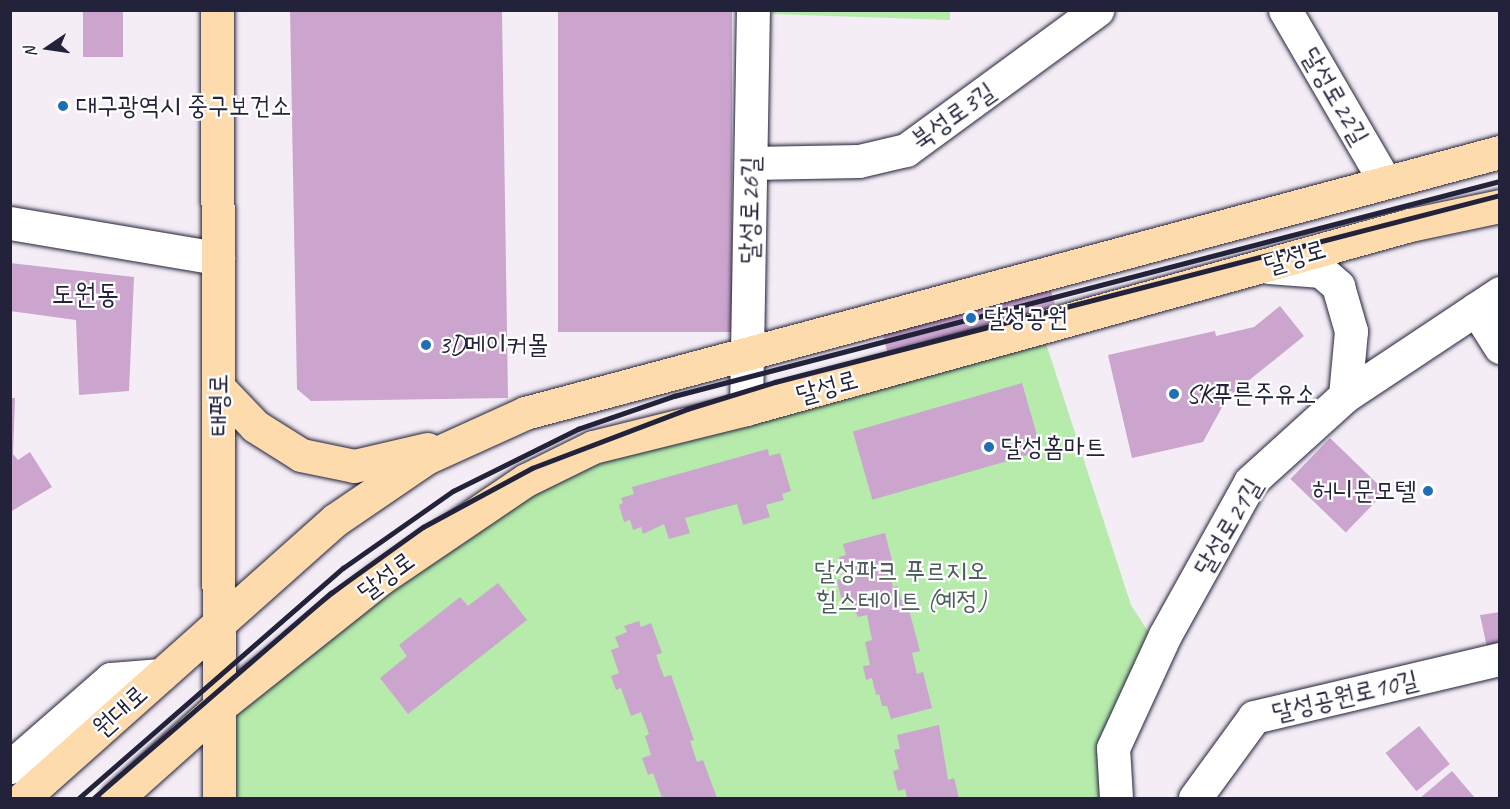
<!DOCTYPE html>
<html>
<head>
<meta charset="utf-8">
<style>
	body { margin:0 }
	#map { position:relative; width:1510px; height:809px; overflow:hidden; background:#f5edf5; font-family:Caveat,"Poor Story",sans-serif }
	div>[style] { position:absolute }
	.green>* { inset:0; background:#b6ebac }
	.building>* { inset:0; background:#cba5ce; transform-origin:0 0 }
	.roads { filter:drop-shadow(0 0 2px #22223b) drop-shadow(0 0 2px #22223b) }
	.minor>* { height:33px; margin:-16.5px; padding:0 16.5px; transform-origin:16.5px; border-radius:16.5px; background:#fff }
	.major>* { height:33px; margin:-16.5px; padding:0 16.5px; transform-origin:16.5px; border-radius:16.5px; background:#fddbac }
	.rail>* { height:4.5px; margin:-2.25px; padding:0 2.25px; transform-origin:2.25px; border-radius:2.25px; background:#22223b }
	.dots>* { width:16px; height:16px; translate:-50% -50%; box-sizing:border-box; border:3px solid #fff; border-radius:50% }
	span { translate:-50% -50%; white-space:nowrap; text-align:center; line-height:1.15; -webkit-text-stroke:4.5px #fff; paint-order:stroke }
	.street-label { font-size:26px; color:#22223b }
	.poi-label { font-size:26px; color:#22223b }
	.left { translate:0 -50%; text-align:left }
	.right { translate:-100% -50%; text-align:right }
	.park-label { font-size:26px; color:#4e5e5d }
	.quarter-label { font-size:28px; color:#22223b }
	.frame { position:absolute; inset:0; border:12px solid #22223b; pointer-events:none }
	.north { position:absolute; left:18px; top:18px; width:60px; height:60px; -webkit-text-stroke:4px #fff; paint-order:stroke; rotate:257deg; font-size:16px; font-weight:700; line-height:24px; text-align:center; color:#22223b }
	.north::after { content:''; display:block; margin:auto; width:21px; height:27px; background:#22223b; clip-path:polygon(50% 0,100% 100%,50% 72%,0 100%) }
</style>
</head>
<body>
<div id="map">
	<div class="green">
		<i style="clip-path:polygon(772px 10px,950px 11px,950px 20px,772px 14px)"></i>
		<i style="clip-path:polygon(1041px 328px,1131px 605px,1151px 636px,1116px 798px,219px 798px,220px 706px,526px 480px)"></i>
	</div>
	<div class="building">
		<i style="left:83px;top:10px;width:40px;height:47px"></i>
		<i style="clip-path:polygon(290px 10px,502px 10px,508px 398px,311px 401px,297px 389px)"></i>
		<i style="left:558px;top:10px;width:174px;height:322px"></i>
		<i style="clip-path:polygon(10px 263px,134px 277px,129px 391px,79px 395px,76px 320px,10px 311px)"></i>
		<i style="clip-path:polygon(1044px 268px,1060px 321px,888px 355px,878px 315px)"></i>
		<i style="clip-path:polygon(1280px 306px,1304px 336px,1227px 398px,1203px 442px,1132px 458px,1108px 355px,1215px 331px,1216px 336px,1254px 327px)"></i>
		<i style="left:1022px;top:383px;width:71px;height:176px;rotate:74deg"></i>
		<i style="clip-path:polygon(10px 398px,15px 398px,13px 454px,18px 460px,30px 452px,52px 487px,10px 512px)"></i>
		<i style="left:1330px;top:438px;width:77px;height:57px;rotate:44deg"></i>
		<i style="clip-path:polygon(768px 449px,769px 456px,780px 453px,791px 491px,782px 494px,784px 500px,766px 505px,770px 517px,743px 525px,737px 504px,685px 518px,690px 533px,669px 539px,664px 524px,643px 534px,641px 527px,633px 530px,630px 520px,624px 522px,619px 505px,623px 503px,621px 498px,634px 494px,632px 487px)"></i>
		<i style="clip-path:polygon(885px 533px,894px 568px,888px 570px,893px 587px,898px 586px,901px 600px,906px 599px,920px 651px,912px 653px,917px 674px,923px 672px,932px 708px,891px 719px,887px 706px,882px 706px,879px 694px,876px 695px,872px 678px,866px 680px,863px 666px,870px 665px,865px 642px,872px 640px,867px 615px,858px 617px,847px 596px,841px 598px,837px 580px,844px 578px,839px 557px,846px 555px,843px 544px)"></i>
		<i style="clip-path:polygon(498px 583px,527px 620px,408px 714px,380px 678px,407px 656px,399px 645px,460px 597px,468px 606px)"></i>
		<i style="clip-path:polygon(1500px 612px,1500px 649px,1488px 652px,1480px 615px)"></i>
		<i style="clip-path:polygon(639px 621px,641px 627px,651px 623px,662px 653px,656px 655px,664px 677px,671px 675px,694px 740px,690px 741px,697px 762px,703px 760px,717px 798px,662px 798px,653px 773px,648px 775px,642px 758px,651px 755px,645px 736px,649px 734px,641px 712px,631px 716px,621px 688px,616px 690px,611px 676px,619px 673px,611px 650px,619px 647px,615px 637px,627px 632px,624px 626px)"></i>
		<i style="clip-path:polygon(939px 725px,948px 780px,954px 778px,959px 798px,907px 798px,905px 789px,898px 791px,893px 771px,899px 769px,894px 750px,900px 749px,897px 735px)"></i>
		<i style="left:1419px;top:726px;width:49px;height:43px;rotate:51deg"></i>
		<i style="clip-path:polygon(1452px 771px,1475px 798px,1420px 798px)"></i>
	</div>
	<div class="roads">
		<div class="minor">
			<i style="left:1285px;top:10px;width:199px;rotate:59.8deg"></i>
			<i style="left:751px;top:163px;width:108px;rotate:-1.1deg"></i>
			<i style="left:859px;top:161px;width:48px;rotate:-13.2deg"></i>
			<i style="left:906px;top:150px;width:237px;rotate:-36.2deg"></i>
			<i style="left:10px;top:223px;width:211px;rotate:9.6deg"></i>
			<i style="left:1269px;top:267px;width:52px;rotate:4.4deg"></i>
			<i style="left:1321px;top:271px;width:23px;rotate:41deg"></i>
			<i style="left:1338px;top:286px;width:47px;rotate:73.9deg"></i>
			<i style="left:1351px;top:331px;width:65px;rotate:95.3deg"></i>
			<i style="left:1476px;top:309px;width:45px;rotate:57.7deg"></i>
			<i style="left:746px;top:409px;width:399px;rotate:-89deg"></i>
			<i style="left:10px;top:767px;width:134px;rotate:-41.1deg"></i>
			<i style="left:111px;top:679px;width:50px;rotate:-4.6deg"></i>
			<i style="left:1116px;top:798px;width:50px;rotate:-93.4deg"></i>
			<i style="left:1113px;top:748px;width:124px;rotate:-65.3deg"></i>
			<i style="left:1165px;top:635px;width:175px;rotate:-60.9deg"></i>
			<i style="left:1250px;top:482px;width:128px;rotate:-42.2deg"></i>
			<i style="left:1345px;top:396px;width:186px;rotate:-33.6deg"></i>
			<i style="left:1195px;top:798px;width:100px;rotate:-53.9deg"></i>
			<i style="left:1254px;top:717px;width:253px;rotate:-13.3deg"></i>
		</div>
		<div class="major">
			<i style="left:217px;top:10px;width:788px;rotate:89.85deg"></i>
			<i style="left:219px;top:388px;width:52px;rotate:46.5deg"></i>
			<i style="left:255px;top:426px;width:54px;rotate:32.2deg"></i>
			<i style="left:301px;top:455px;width:54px;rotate:11.7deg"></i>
			<i style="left:354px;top:466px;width:75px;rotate:-13.1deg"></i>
			<i style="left:23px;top:798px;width:418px;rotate:-41.7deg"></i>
			<i style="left:335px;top:520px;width:110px;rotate:-34.3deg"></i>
			<i style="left:426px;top:458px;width:109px;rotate:-24.4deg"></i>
			<i style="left:525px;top:413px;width:1009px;rotate:-14.99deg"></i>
			<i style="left:117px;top:798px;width:138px;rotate:-41.8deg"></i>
			<i style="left:220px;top:706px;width:206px;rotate:-38.5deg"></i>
			<i style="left:381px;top:578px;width:175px;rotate:-34.1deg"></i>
			<i style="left:526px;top:480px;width:75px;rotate:-26.2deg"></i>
			<i style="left:593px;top:447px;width:158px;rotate:-13.9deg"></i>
			<i style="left:746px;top:409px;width:689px;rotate:-15.49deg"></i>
			<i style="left:1410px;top:225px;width:92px;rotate:-11.9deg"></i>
		</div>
	</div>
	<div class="rail">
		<i style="left:79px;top:798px;width:350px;rotate:-41.1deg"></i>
		<i style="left:343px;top:568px;width:134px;rotate:-35deg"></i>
		<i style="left:453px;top:491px;width:140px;rotate:-26.4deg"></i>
		<i style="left:578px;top:429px;width:102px;rotate:-19deg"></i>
		<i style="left:674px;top:396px;width:854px;rotate:-14.59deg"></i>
		<i style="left:94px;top:798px;width:313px;rotate:-40.9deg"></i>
		<i style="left:331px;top:593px;width:113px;rotate:-35.7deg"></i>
		<i style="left:423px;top:527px;width:124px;rotate:-28.4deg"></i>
		<i style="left:532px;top:468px;width:166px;rotate:-20.8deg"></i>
		<i style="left:687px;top:409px;width:92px;rotate:-17.1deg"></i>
		<i style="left:775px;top:382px;width:749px;rotate:-14.46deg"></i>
	</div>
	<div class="dots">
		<i style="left:63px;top:106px;background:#1f6fb2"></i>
		<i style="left:971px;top:318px;background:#1f6fb2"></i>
		<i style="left:426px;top:345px;background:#1f6fb2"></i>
		<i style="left:1174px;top:394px;background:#1f6fb2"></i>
		<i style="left:989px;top:447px;background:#1f6fb2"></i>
		<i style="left:1428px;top:491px;background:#1f6fb2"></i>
	</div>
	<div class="street-label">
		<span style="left:1335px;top:96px;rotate:60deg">달성로22길</span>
		<span style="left:953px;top:116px;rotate:-35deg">북성로3길</span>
		<span style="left:750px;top:210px;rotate:-89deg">달성로26길</span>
		<span style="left:1295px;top:257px;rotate:-16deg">달성로</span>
		<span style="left:827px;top:387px;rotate:-15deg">달성로</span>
		<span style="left:219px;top:405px;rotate:-90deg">태평로</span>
		<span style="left:1228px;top:527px;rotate:-59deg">달성로21길</span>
		<span style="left:386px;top:576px;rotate:-36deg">달성로</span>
		<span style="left:1345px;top:696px;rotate:-13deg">달성공원로10길</span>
		<span style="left:120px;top:711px;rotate:-42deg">원대로</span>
	</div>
	<div class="poi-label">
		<span class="left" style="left:76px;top:106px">대구광역시 중구보건소</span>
		<span class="left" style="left:984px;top:318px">달성공원</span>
		<span class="left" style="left:438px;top:345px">3D메이커몰</span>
		<span class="left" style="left:1186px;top:394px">SK푸른주유소</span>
		<span class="left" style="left:1001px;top:447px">달성홈마트</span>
		<span class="right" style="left:1416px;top:491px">허니문모텔</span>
	</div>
	<div class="park-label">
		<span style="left:901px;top:586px">달성파크 푸르지오<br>힐스테이트 (예정)</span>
	</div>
	<div class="quarter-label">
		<span style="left:85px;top:294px">도원동</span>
	</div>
	<div class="frame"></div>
	<div class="north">N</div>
</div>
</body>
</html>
